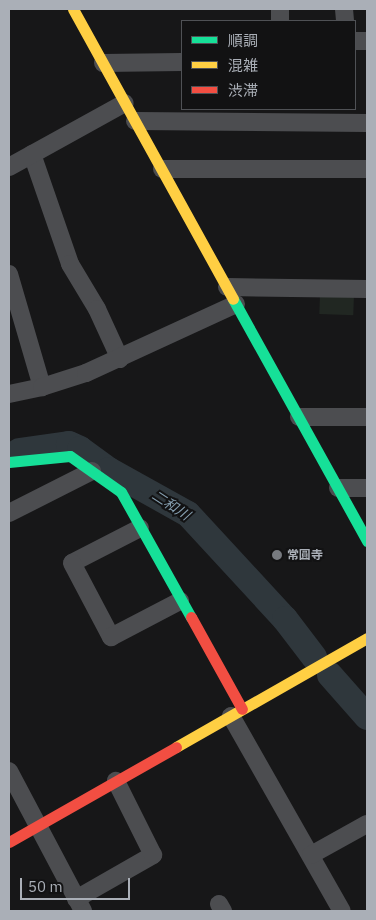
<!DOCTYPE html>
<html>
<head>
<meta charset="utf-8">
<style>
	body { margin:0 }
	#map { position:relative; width:376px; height:920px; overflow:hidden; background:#171718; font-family:"IBM Plex Sans","Noto Sans JP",sans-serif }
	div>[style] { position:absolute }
	.green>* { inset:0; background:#212722; transform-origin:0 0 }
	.river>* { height:26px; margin:-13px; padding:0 13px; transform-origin:13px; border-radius:13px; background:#2f373c }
	.street>* { height:18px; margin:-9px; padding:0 9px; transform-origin:9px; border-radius:9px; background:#4c4d50 }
	.fast>* { height:11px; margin:-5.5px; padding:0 5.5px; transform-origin:5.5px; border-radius:5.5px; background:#16e098 }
	.slow>* { height:11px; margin:-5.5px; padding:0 5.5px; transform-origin:5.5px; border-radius:5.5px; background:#ffcf43 }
	.jam>* { height:11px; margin:-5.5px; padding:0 5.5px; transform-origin:5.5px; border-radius:5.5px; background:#f24e42 }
	.dots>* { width:14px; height:14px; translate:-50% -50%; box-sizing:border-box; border:2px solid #121213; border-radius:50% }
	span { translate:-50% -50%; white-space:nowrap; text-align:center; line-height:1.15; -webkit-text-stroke:4px #121213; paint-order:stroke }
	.poi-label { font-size:12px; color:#aaafb7; font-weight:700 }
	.left { translate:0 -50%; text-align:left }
	.water-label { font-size:14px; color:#859eaf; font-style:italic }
	.frame { position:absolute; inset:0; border:10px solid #aaafb7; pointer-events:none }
	.legend { position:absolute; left:181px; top:20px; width:175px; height:90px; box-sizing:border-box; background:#121213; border:1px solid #4f5155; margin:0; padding:6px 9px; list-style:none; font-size:15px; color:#aaafb7 }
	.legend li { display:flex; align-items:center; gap:10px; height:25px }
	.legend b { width:25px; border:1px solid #4f5155 }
	.scale { position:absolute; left:20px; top:878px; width:110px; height:22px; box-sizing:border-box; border:2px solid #aaafb7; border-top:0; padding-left:6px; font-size:15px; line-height:18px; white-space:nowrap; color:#aaafb7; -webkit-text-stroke:4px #121213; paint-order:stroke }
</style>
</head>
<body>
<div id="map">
	<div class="green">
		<i style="left:320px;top:294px;width:34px;height:20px;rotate:2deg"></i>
	</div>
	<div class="river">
		<i style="left:19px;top:451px;width:50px;rotate:-8deg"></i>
		<i style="left:69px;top:444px;width:12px;rotate:24deg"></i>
		<i style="left:80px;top:449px;width:36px;rotate:36deg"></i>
		<i style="left:109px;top:470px;width:90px;rotate:29.1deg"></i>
		<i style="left:188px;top:514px;width:143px;rotate:47.3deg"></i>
		<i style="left:285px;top:619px;width:48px;rotate:52.7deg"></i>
		<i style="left:330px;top:675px;width:56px;rotate:48.6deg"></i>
	</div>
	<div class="street">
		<i style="left:280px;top:9px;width:12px;rotate:90deg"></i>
		<i style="left:344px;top:9px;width:12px;rotate:85deg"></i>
		<i style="left:355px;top:41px;width:12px"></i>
		<i style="left:103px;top:63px;width:79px;rotate:-0.7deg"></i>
		<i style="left:135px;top:121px;width:232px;rotate:0.5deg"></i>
		<i style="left:32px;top:154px;width:116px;rotate:70.9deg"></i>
		<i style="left:70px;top:264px;width:52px;rotate:59deg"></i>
		<i style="left:97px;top:309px;width:55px;rotate:65.3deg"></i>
		<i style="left:9px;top:167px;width:132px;rotate:-28.9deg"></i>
		<i style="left:162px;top:169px;width:205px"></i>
		<i style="left:9px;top:274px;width:118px;rotate:73.7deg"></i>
		<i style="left:227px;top:287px;width:140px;rotate:0.8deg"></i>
		<i style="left:9px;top:394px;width:34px;rotate:-12deg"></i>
		<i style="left:42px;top:387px;width:46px;rotate:-17.7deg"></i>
		<i style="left:86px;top:373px;width:165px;rotate:-24.7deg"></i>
		<i style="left:299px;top:417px;width:68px"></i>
		<i style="left:338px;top:488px;width:29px"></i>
		<i style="left:9px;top:513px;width:93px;rotate:-26.8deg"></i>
		<i style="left:140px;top:528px;width:76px;rotate:152.8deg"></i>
		<i style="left:72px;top:563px;width:84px;rotate:62.2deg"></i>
		<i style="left:111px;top:637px;width:78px;rotate:-27.6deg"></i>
		<i style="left:231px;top:716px;width:224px;rotate:60.4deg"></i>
		<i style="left:9px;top:771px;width:158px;rotate:62.1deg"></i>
		<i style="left:311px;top:855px;width:64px;rotate:-29deg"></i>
		<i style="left:76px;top:899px;width:89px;rotate:-29.7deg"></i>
		<i style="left:153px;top:855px;width:83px;rotate:-116.6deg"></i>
		<i style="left:219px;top:904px;width:8px;rotate:60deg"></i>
	</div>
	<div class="fast">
		<i style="left:233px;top:299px;width:277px;rotate:61deg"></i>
		<i style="left:9px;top:462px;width:61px;rotate:-5.6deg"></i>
		<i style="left:70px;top:456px;width:62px;rotate:35.2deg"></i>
		<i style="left:121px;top:492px;width:143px;rotate:60.8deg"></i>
	</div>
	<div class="slow">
		<i style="left:73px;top:9px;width:331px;rotate:61.1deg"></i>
		<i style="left:176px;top:747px;width:220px;rotate:-29.7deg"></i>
	</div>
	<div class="jam">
		<i style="left:191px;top:617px;width:105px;rotate:61deg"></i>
		<i style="left:9px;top:842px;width:192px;rotate:-29.6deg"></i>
	</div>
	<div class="dots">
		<i style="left:277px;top:555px;background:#777a7f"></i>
	</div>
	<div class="poi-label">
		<span class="left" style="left:287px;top:555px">常圓寺</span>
	</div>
	<div class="water-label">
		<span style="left:171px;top:505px;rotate:33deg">二和川</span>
	</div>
	<div class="frame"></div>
	<ul class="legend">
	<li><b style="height:6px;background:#16e098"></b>順調</li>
	<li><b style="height:6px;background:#ffcf43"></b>混雑</li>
	<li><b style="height:6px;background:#f24e42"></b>渋滞</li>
	</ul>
	<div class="scale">50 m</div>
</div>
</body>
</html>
